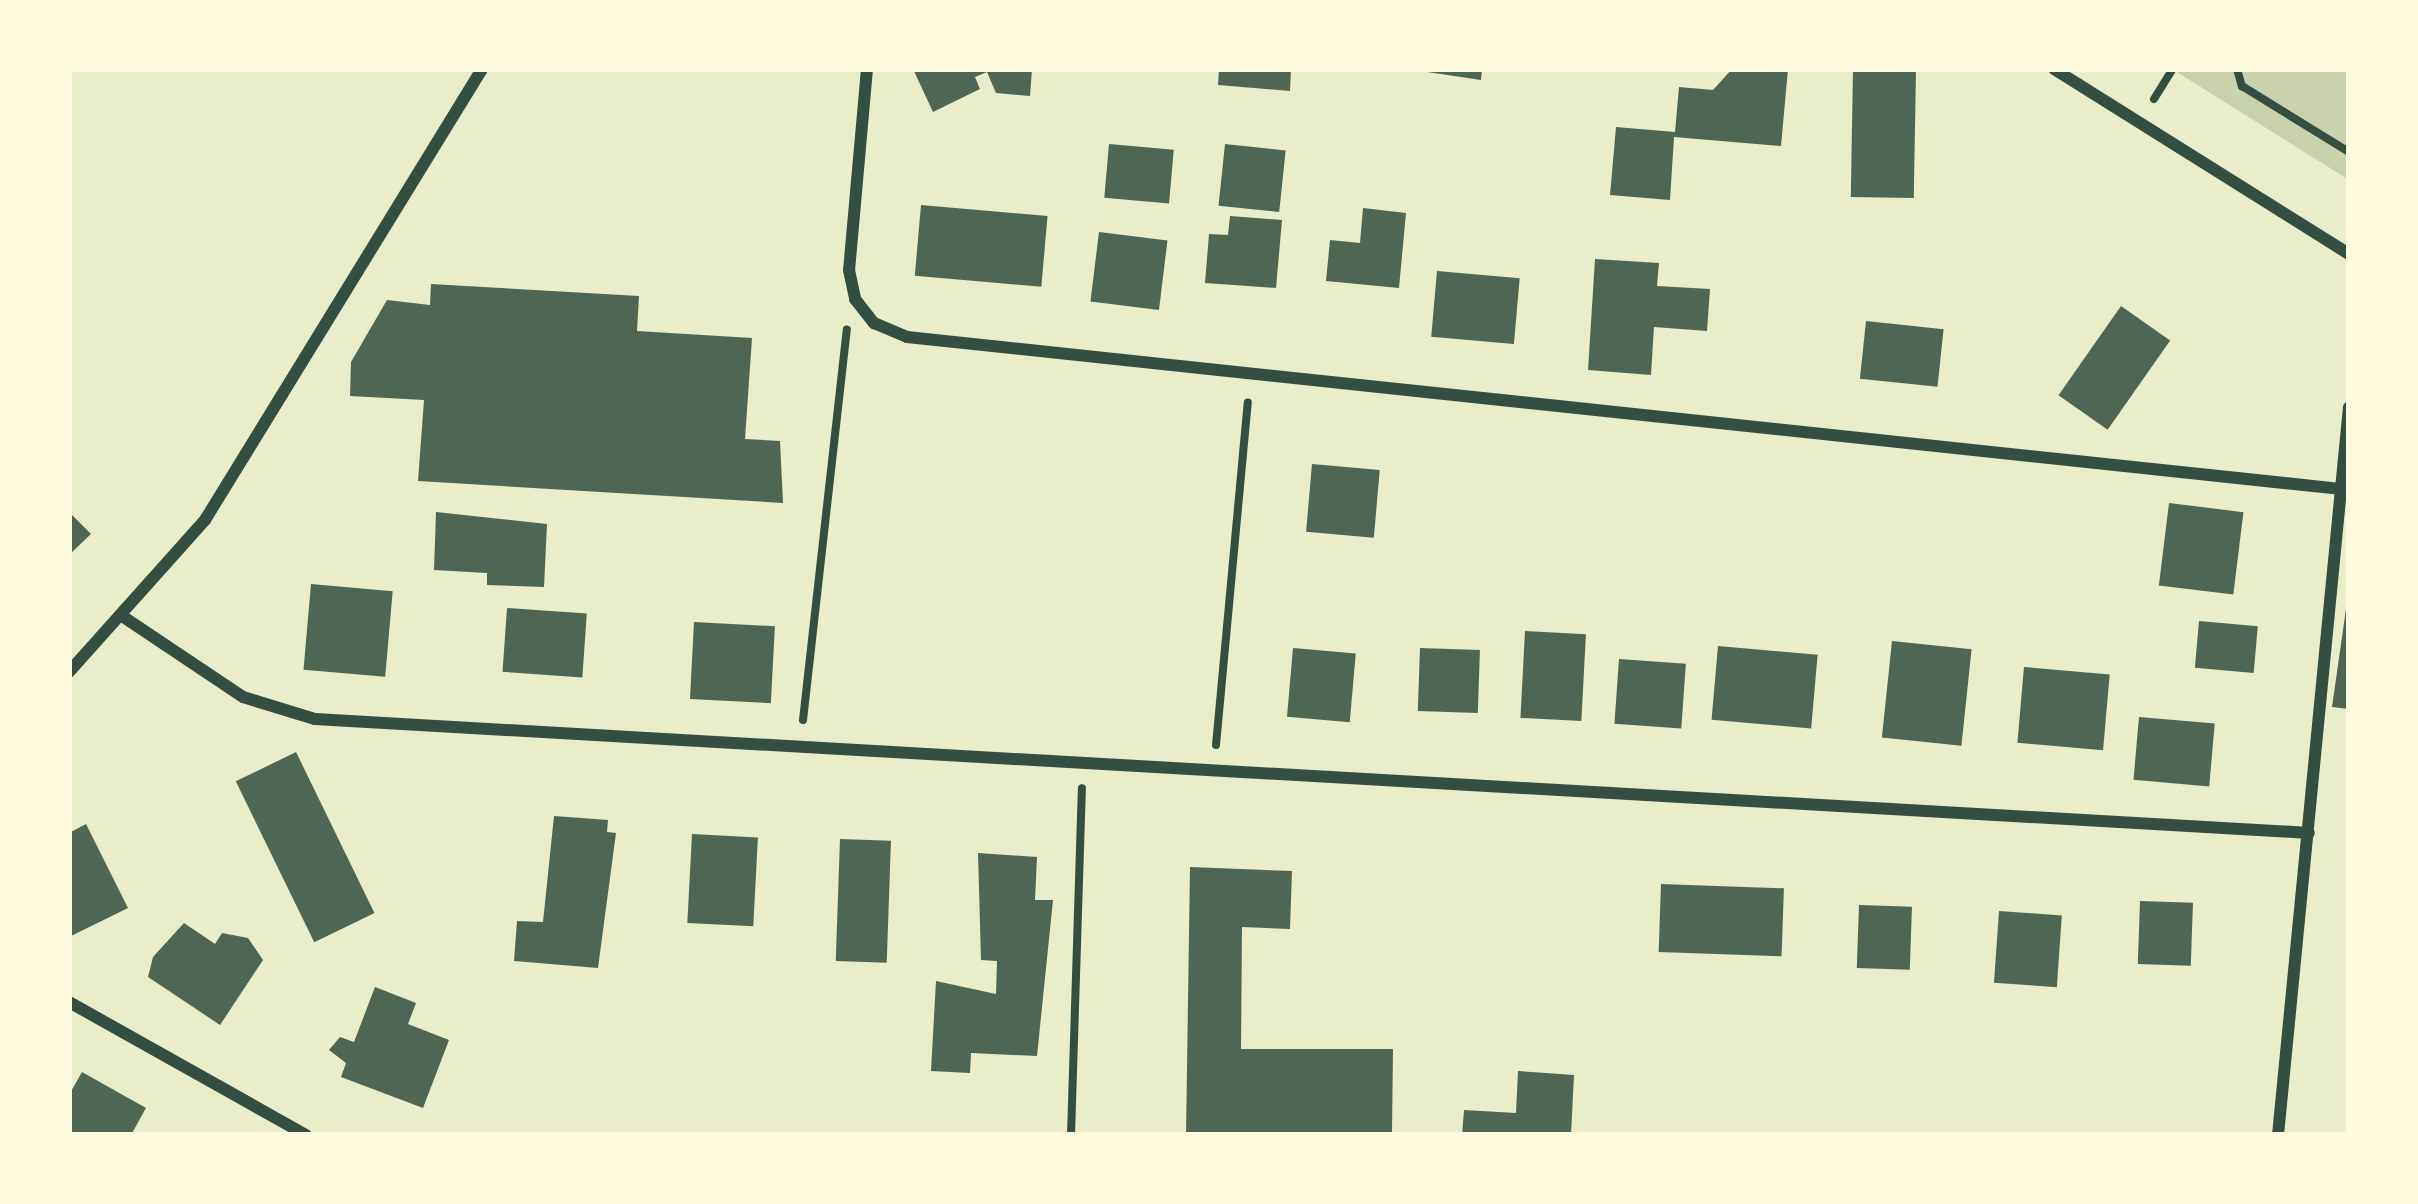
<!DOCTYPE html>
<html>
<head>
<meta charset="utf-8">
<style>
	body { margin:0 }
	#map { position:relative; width:2418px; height:1204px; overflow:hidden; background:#e9edc9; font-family:"Crimson Pro",serif }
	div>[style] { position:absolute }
	.green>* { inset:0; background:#cad2ad }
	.building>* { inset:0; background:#4f6655; transform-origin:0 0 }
	.path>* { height:8px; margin:-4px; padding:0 4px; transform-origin:4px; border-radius:4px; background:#344e41 }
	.minor>* { height:12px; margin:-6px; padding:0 6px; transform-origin:6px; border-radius:6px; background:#344e41 }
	span { translate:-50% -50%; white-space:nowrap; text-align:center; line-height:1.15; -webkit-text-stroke:12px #fefae0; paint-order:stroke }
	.frame { position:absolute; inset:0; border:72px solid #fefae0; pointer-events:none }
</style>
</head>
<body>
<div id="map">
	<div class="green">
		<i style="clip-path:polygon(2172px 69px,2349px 69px,2349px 180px)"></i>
	</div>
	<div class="building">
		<i style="clip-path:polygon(913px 69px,1032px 69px,1030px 96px,996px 93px,987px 72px,975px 77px,980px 89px,933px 112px)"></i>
		<i style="clip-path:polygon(1219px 69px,1291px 69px,1290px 91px,1218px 85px)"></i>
		<i style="clip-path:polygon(1407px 69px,1482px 69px,1481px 80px)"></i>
		<i style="clip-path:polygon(1732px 69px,1788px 69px,1781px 146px,1674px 137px,1670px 200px,1610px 195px,1616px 127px,1675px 132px,1679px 87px,1713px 90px)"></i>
		<i style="left:1853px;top:69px;width:63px;height:128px;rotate:1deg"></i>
		<i style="left:1109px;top:144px;width:65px;height:54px;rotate:5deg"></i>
		<i style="left:1225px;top:144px;width:61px;height:62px;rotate:6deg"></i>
		<i style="left:921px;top:205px;width:127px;height:71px;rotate:5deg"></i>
		<i style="clip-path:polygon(1363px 208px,1406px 213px,1399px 288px,1326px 281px,1330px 240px,1360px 243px)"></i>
		<i style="clip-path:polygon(1230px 216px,1282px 220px,1276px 288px,1205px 283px,1209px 234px,1228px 235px)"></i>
		<i style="left:1099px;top:232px;width:69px;height:70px;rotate:7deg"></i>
		<i style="clip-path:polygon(1595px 259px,1659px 263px,1657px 286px,1710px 289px,1707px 331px,1654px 327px,1651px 375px,1588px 370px)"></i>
		<i style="left:1437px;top:271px;width:83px;height:66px;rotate:5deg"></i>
		<i style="clip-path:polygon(431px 284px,639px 296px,637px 331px,752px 338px,745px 439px,780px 441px,783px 503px,418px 481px,424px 400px,350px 396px,351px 362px,387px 300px,430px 305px)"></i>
		<i style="left:2121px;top:306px;width:60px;height:109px;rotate:35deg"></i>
		<i style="left:1866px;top:321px;width:78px;height:58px;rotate:6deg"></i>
		<i style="left:1312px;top:464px;width:68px;height:68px;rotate:5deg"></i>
		<i style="left:2169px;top:503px;width:75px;height:83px;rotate:7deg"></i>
		<i style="clip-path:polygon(69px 512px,91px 534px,69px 555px)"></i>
		<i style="clip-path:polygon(436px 512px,547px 524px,544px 587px,487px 585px,487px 573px,434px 570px)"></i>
		<i style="left:311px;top:584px;width:82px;height:86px;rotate:5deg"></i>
		<i style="left:507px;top:608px;width:80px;height:64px;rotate:4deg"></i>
		<i style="clip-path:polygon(2346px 609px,2349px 610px,2349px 709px,2332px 707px)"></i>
		<i style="left:2199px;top:621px;width:59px;height:47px;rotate:5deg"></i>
		<i style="left:694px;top:622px;width:81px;height:77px;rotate:3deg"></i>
		<i style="left:1525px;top:631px;width:61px;height:87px;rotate:3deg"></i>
		<i style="left:1892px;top:641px;width:80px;height:97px;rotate:6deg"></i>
		<i style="left:1718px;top:646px;width:100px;height:74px;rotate:5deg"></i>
		<i style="left:1293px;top:648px;width:63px;height:69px;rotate:5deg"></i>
		<i style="left:1420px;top:648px;width:60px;height:63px;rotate:2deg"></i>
		<i style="left:1619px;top:659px;width:67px;height:65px;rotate:4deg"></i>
		<i style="left:2024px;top:667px;width:86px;height:76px;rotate:5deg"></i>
		<i style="left:2139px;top:717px;width:76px;height:63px;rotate:5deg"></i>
		<i style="left:296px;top:752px;width:179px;height:67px;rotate:64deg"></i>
		<i style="clip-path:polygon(554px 816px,608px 820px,607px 832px,616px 833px,598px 968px,514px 961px,517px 921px,543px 922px)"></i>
		<i style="clip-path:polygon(86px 824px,128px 908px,69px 937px,69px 833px)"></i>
		<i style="left:692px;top:834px;width:66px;height:89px;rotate:3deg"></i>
		<i style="left:840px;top:839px;width:51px;height:122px;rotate:2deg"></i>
		<i style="clip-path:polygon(978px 853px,1037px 857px,1035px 900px,1053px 900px,1037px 1056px,971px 1053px,970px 1073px,931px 1071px,936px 981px,996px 994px,997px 961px,981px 960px)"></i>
		<i style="clip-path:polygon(1190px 867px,1292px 871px,1290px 929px,1242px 927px,1241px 1049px,1393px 1049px,1392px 1132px,1186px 1135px)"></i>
		<i style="left:1661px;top:884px;width:123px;height:68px;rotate:2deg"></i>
		<i style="left:2140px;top:901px;width:53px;height:63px;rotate:2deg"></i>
		<i style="left:1859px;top:905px;width:53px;height:63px;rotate:2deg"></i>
		<i style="left:1999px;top:911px;width:63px;height:72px;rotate:4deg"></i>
		<i style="clip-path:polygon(184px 923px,215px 944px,222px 933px,248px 938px,263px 960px,220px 1025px,148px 977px,153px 957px)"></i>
		<i style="clip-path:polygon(375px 987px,416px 1003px,408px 1024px,449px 1040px,423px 1108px,341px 1077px,346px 1063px,329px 1050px,340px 1037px,354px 1042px)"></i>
		<i style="clip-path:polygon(1518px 1071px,1574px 1075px,1571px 1135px,1462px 1135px,1464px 1110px,1516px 1113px)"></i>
		<i style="clip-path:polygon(82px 1072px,146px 1108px,131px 1135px,69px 1135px,69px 1095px)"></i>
	</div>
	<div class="path">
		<i style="left:2237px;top:69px;width:18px;rotate:74deg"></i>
		<i style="left:2242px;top:86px;width:126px;rotate:31.7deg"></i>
		<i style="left:2154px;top:99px;width:36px;rotate:-58deg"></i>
		<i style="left:803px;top:720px;width:393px;rotate:-83.6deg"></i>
		<i style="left:1216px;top:745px;width:344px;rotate:-84.7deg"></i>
		<i style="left:1071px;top:1135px;width:347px;rotate:-88.2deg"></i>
	</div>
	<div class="minor">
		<i style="left:867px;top:69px;width:202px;rotate:95.1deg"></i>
		<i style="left:849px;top:270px;width:30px;rotate:78deg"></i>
		<i style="left:855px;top:299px;width:31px;rotate:52deg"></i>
		<i style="left:874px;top:323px;width:36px;rotate:23deg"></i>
		<i style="left:907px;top:337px;width:1441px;rotate:6.05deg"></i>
		<i style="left:2054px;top:69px;width:348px;rotate:32.1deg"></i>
		<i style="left:125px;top:618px;width:142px;rotate:33.8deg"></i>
		<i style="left:243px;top:697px;width:75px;rotate:17deg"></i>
		<i style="left:315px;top:719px;width:1997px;rotate:3.27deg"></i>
		<i style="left:69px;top:672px;width:204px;rotate:-48.2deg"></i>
		<i style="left:205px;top:520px;width:529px;rotate:-58.44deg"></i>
		<i style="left:69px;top:1002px;width:272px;rotate:29.3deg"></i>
		<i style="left:2278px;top:1135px;width:731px;rotate:-84.43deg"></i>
	</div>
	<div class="frame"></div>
</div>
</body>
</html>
